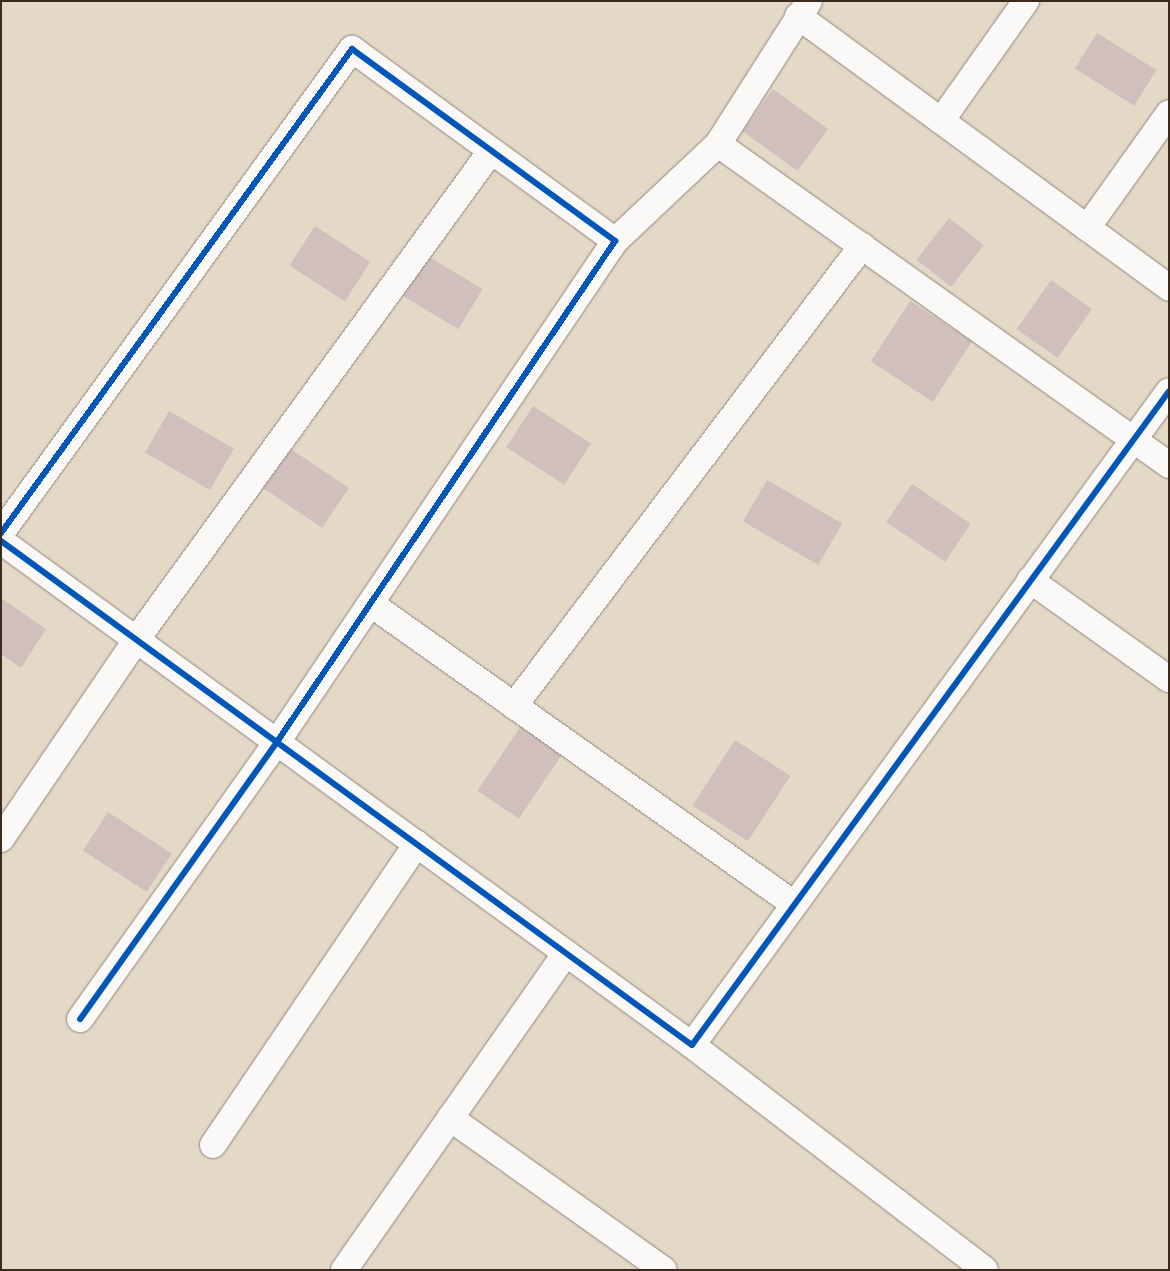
<!DOCTYPE html>
<html>
<head>
<meta charset="utf-8">
<style>
	body { margin:0 }
	#map { position:relative; width:1170px; height:1271px; overflow:hidden; background:#e4d9c7; font-family:Itim,sans-serif }
	div>[style] { position:absolute }
	.building>* { inset:0; background:#d1bfbd; transform-origin:0 0 }
	.roads { filter:drop-shadow(0 0 1px #90887d) drop-shadow(0 0 1px #90887d) }
	.street>* { height:26px; margin:-13px; padding:0 13px; transform-origin:13px; border-radius:13px; background:#fbf9f7 }
	.cycleway>* { height:6px; margin:-3px; padding:0 3px; transform-origin:3px; border-radius:3px; background:#0057b8 }
	span { translate:-50% -50%; white-space:nowrap; text-align:center; line-height:1.15; -webkit-text-stroke:5px #fcf5e5; paint-order:stroke }
	.frame { position:absolute; inset:0; border:2px solid #3b2a1e; pointer-events:none }
</style>
</head>
<body>
<div id="map">
	<div class="building">
		<i style="left:1097px;top:33px;width:70px;height:42px;rotate:32deg"></i>
		<i style="left:773px;top:89px;width:68px;height:52px;rotate:36deg"></i>
		<i style="left:949px;top:218px;width:44px;height:53px;rotate:38deg"></i>
		<i style="left:315px;top:226px;width:66px;height:47px;rotate:33deg"></i>
		<i style="left:426px;top:255px;width:66px;height:47px;rotate:31deg"></i>
		<i style="left:1051px;top:280px;width:50px;height:60px;rotate:35deg"></i>
		<i style="left:910px;top:301px;width:74px;height:72px;rotate:33deg"></i>
		<i style="left:533px;top:406px;width:69px;height:49px;rotate:33deg"></i>
		<i style="left:169px;top:411px;width:75px;height:48px;rotate:30deg"></i>
		<i style="left:285px;top:445px;width:77px;height:48px;rotate:34deg"></i>
		<i style="left:767px;top:480px;width:87px;height:48px;rotate:30deg"></i>
		<i style="left:912px;top:484px;width:71px;height:46px;rotate:34deg"></i>
		<i style="clip-path:polygon(1px 598px,46px 629px,21px 668px,1px 654px)"></i>
		<i style="left:521px;top:726px;width:50px;height:78px;rotate:34deg"></i>
		<i style="left:735px;top:740px;width:66px;height:78px;rotate:33deg"></i>
		<i style="left:108px;top:812px;width:76px;height:46px;rotate:33deg"></i>
	</div>
	<div class="roads">
		<div class="street">
			<i style="left:798px;top:16px;width:460px;rotate:36.2deg"></i>
			<i style="left:941px;top:121px;width:147px;rotate:-54.7deg"></i>
			<i style="left:718px;top:144px;width:554px;rotate:35.44deg"></i>
			<i style="left:1087px;top:228px;width:141px;rotate:-54.5deg"></i>
			<i style="left:615px;top:241px;width:141px;rotate:-43.3deg"></i>
			<i style="left:718px;top:144px;width:169px;rotate:-57.5deg"></i>
			<i style="left:1px;top:533px;width:598px;rotate:-54.05deg"></i>
			<i style="left:352px;top:49px;width:326px;rotate:36.1deg"></i>
			<i style="left:615px;top:241px;width:604px;rotate:124.01deg"></i>
			<i style="left:277px;top:742px;width:340px;rotate:125.4deg"></i>
			<i style="left:1px;top:541px;width:855px;rotate:36.11deg"></i>
			<i style="left:692px;top:1045px;width:809px;rotate:-53.89deg"></i>
			<i style="left:1030px;top:580px;width:171px;rotate:35.5deg"></i>
			<i style="left:371px;top:604px;width:519px;rotate:35.35deg"></i>
			<i style="left:514px;top:706px;width:577px;rotate:-52.89deg"></i>
			<i style="left:1px;top:839px;width:240px;rotate:-55.8deg"></i>
			<i style="left:136px;top:640px;width:604px;rotate:-54.02deg"></i>
			<i style="left:692px;top:1045px;width:369px;rotate:37.5deg"></i>
			<i style="left:450px;top:1118px;width:262px;rotate:35.4deg"></i>
			<i style="left:213px;top:1145px;width:364px;rotate:-55.9deg"></i>
			<i style="left:344px;top:1270px;width:387px;rotate:-55deg"></i>
		</div>
	</div>
	<div class="cycleway">
		<i style="left:1px;top:533px;width:598px;rotate:-54.05deg"></i>
		<i style="left:352px;top:49px;width:326px;rotate:36.1deg"></i>
		<i style="left:615px;top:241px;width:604px;rotate:124.01deg"></i>
		<i style="left:277px;top:742px;width:340px;rotate:125.4deg"></i>
		<i style="left:1px;top:541px;width:855px;rotate:36.11deg"></i>
		<i style="left:692px;top:1045px;width:809px;rotate:-53.89deg"></i>
	</div>
	<div class="frame"></div>
</div>
</body>
</html>
